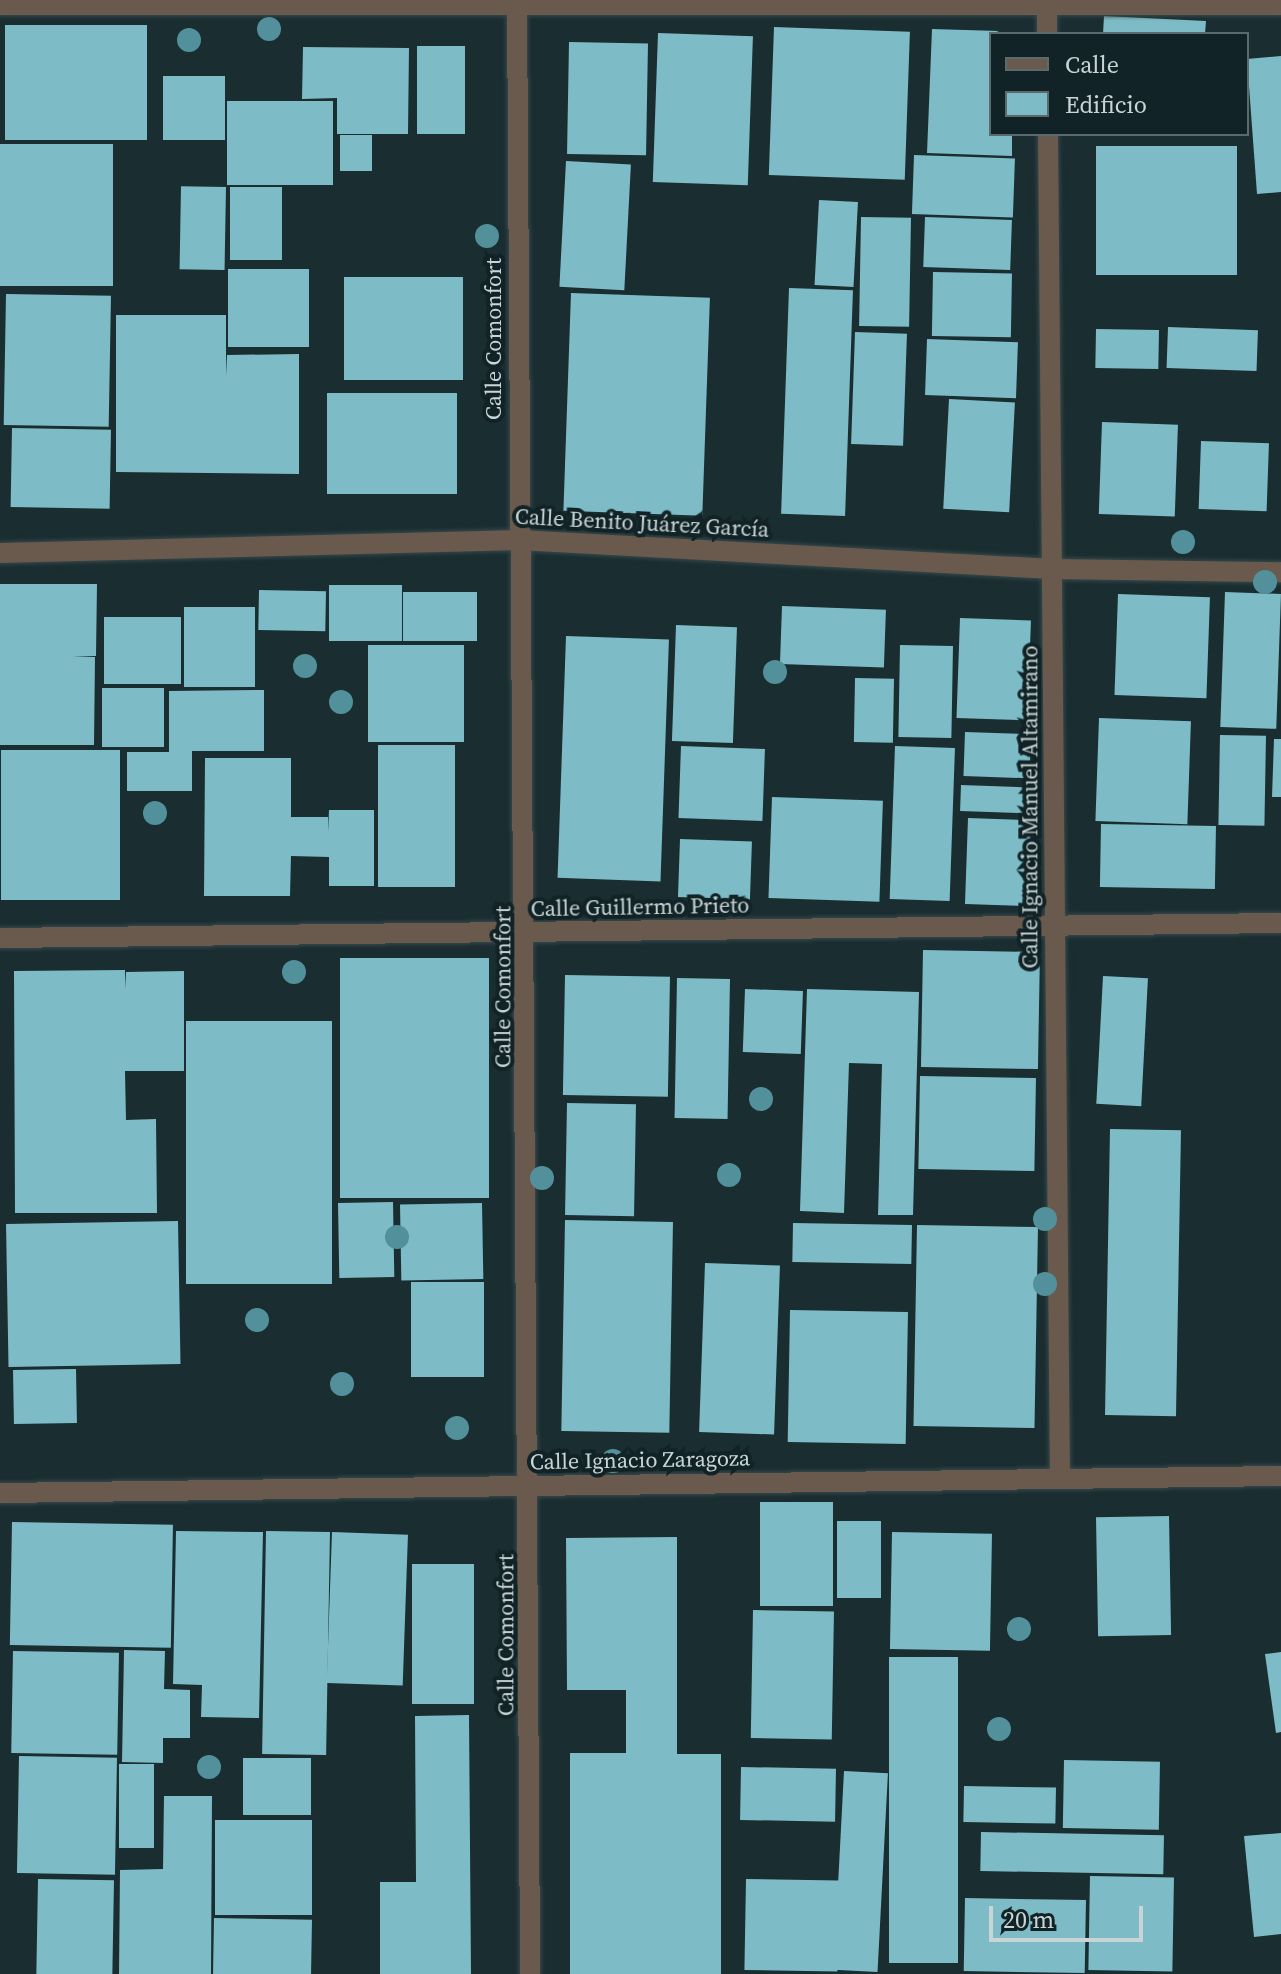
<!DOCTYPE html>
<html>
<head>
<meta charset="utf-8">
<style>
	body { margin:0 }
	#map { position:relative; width:1281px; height:1974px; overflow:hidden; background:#1a2d30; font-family:"Source Serif 4",serif }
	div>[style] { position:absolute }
	.building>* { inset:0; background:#7dbcc6; transform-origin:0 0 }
	.roads { filter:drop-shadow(0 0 2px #36484b) drop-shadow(0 0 2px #36484b) }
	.minor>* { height:20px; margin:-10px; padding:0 10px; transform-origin:10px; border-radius:10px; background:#6a5a4d }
	.trees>* { width:24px; height:24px; margin:-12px; border-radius:50%; background:#52919b }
	span { translate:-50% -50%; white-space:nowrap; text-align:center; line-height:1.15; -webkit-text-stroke:8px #112326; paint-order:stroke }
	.street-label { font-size:22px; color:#c9d4d6 }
	.legend { position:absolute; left:989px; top:32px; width:260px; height:104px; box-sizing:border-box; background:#112326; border:2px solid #5b6a6c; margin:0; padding:10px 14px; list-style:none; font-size:24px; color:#c9d4d6 }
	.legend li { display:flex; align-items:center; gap:16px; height:40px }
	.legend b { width:40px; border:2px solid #5b6a6c }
	.scale { position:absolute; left:989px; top:1906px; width:154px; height:36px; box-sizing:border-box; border:4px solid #c9d4d6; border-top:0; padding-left:10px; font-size:24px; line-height:28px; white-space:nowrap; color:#c9d4d6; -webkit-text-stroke:6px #112326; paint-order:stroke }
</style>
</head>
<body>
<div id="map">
	<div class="building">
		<i style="clip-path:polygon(1104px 16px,1206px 21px,1205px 34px,1103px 34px)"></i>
		<i style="left:5px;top:25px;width:142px;height:115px"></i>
		<i style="left:774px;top:27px;width:136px;height:148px;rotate:2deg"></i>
		<i style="clip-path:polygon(932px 29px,999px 31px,991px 34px,991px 134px,1012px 134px,1012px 156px,927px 153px)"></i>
		<i style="left:658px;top:33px;width:95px;height:149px;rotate:2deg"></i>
		<i style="left:569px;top:42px;width:79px;height:112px;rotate:1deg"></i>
		<i style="left:417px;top:46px;width:48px;height:88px"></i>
		<i style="clip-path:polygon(303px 47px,409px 48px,408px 134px,337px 134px,337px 98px,302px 99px)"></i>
		<i style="clip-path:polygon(1281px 56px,1281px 192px,1257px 194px,1247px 59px)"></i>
		<i style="left:163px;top:76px;width:62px;height:64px"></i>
		<i style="left:227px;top:101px;width:106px;height:84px"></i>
		<i style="left:340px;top:135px;width:32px;height:36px"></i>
		<i style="left:0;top:144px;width:113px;height:142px"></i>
		<i style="left:1096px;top:146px;width:141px;height:129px"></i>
		<i style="left:914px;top:155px;width:101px;height:59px;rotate:2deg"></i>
		<i style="left:566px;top:161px;width:65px;height:126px;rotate:3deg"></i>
		<i style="left:226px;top:187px;width:83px;height:45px;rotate:91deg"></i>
		<i style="left:230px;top:187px;width:52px;height:73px"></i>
		<i style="left:819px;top:200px;width:39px;height:85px;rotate:3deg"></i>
		<i style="left:861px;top:217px;width:50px;height:109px;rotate:1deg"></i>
		<i style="left:925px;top:217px;width:87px;height:50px;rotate:2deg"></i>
		<i style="left:228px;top:269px;width:81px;height:78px"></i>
		<i style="left:933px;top:272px;width:79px;height:64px;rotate:1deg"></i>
		<i style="left:344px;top:277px;width:119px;height:103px"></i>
		<i style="left:789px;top:288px;width:64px;height:226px;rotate:2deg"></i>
		<i style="left:571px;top:293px;width:139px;height:218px;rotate:2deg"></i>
		<i style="left:6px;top:294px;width:105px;height:131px;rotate:1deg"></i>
		<i style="clip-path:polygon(116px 315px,226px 315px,226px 376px,227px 355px,299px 354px,299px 474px,116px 472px)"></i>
		<i style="left:1168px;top:327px;width:90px;height:41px;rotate:2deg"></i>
		<i style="left:1096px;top:329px;width:63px;height:39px;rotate:1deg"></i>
		<i style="left:855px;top:332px;width:52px;height:112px;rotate:2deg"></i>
		<i style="left:927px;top:339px;width:91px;height:56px;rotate:2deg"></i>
		<i style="left:327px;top:393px;width:130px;height:101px"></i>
		<i style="left:949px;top:399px;width:66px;height:110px;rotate:3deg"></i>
		<i style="left:1102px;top:422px;width:76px;height:92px;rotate:2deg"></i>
		<i style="left:12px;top:428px;width:99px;height:79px;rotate:1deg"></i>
		<i style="left:1201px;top:441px;width:68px;height:68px;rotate:2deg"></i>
		<i style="clip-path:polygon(0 584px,97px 584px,96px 656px,72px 656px,95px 657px,94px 745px,0 745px)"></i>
		<i style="left:329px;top:585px;width:73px;height:56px"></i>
		<i style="left:259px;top:590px;width:67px;height:40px;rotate:1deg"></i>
		<i style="left:403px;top:592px;width:74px;height:49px"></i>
		<i style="left:1225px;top:592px;width:56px;height:135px;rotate:2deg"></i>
		<i style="left:1118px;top:594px;width:92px;height:101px;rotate:2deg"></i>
		<i style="left:782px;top:606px;width:104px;height:58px;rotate:2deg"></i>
		<i style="left:184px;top:607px;width:71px;height:80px"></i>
		<i style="left:104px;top:617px;width:77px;height:67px"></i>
		<i style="left:960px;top:618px;width:71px;height:100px;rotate:2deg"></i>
		<i style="left:676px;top:625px;width:61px;height:116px;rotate:2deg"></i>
		<i style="left:566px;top:636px;width:103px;height:242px;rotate:2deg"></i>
		<i style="left:368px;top:645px;width:96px;height:97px"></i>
		<i style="left:900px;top:645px;width:53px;height:92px;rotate:1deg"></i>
		<i style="left:855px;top:678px;width:39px;height:64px;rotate:1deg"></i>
		<i style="left:164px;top:688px;width:59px;height:62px;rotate:90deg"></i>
		<i style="clip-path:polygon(264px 690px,264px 751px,192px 751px,192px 791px,127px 791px,127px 752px,169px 752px,169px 691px)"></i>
		<i style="left:1099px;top:718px;width:92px;height:103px;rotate:2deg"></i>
		<i style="left:965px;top:732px;width:66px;height:44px;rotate:2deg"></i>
		<i style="left:1220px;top:735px;width:46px;height:90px;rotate:1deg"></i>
		<i style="clip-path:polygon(1274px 739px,1281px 739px,1281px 797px,1272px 797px)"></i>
		<i style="left:378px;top:745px;width:77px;height:142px"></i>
		<i style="left:681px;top:746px;width:84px;height:72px;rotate:2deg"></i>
		<i style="left:895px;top:746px;width:60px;height:153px;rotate:2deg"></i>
		<i style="left:1px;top:750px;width:119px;height:150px"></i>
		<i style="clip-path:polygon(205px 758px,291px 758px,291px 817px,328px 817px,328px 832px,329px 810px,374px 810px,374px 886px,329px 886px,329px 857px,291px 856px,290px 896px,204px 896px)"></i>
		<i style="left:961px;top:785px;width:69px;height:26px;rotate:2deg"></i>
		<i style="left:772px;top:797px;width:111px;height:101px;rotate:2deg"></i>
		<i style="left:968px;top:818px;width:63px;height:86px;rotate:2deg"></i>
		<i style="left:1101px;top:824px;width:115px;height:63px;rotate:1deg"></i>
		<i style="left:680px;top:839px;width:72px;height:58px;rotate:2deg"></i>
		<i style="left:923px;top:950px;width:117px;height:117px;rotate:1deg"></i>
		<i style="left:489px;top:958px;width:240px;height:149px;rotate:90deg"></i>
		<i style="clip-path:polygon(125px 970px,125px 989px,126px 972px,184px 971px,184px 1071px,125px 1071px,126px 1120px,156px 1119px,157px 1213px,15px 1213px,14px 971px)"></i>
		<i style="left:565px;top:975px;width:105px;height:120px;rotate:1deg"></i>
		<i style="left:1103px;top:976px;width:45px;height:128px;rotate:3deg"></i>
		<i style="left:677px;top:978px;width:53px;height:140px;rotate:1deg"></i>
		<i style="left:745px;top:989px;width:58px;height:63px;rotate:2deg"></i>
		<i style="clip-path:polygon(807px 989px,919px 992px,913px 1215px,878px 1215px,882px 1064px,849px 1063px,844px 1213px,800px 1211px)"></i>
		<i style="left:332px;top:1021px;width:263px;height:146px;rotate:90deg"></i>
		<i style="left:920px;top:1076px;width:116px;height:93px;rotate:1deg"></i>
		<i style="left:567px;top:1103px;width:69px;height:112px;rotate:1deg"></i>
		<i style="left:1110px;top:1129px;width:71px;height:286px;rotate:1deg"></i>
		<i style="left:393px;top:1202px;width:75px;height:55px;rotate:89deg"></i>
		<i style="left:482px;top:1203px;width:76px;height:82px;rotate:89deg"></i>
		<i style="left:565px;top:1220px;width:108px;height:211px;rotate:1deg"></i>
		<i style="left:178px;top:1221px;width:143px;height:172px;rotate:89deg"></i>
		<i style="left:793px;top:1223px;width:119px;height:39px;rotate:1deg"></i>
		<i style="left:917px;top:1225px;width:121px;height:201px;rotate:1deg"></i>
		<i style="left:705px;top:1263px;width:75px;height:169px;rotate:2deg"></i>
		<i style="left:411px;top:1282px;width:73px;height:95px"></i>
		<i style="left:790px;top:1310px;width:118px;height:132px;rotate:1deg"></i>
		<i style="left:76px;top:1369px;width:54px;height:63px;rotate:89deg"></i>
		<i style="left:833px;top:1502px;width:104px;height:73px;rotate:90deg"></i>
		<i style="left:1169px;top:1516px;width:119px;height:73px;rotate:89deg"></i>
		<i style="left:837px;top:1521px;width:44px;height:77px"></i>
		<i style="left:12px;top:1522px;width:161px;height:123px;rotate:1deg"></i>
		<i style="clip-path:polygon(176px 1531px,263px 1532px,259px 1718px,201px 1717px,202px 1685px,173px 1684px)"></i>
		<i style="left:266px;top:1531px;width:64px;height:223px;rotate:1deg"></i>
		<i style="left:332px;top:1532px;width:76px;height:151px;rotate:2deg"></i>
		<i style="left:892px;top:1532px;width:100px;height:117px;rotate:1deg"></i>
		<i style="clip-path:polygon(677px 1537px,677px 1754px,721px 1754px,721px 1974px,570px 1974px,570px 1753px,626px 1753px,626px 1690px,567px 1690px,566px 1538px)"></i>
		<i style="left:412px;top:1564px;width:62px;height:140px"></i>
		<i style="left:753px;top:1610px;width:81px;height:128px;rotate:1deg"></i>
		<i style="clip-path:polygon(124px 1650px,165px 1651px,164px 1689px,190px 1690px,190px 1738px,163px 1738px,163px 1763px,122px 1762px)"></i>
		<i style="left:13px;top:1651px;width:106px;height:102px;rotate:1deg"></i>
		<i style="clip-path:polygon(1281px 1652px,1281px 1732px,1276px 1733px,1265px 1654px)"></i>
		<i style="left:958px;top:1657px;width:306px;height:69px;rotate:90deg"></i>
		<i style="clip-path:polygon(469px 1715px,471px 1974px,380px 1974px,380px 1882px,416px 1882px,415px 1716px)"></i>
		<i style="left:19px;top:1756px;width:98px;height:117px;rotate:1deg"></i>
		<i style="left:243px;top:1758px;width:68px;height:57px"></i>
		<i style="left:1064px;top:1760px;width:96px;height:68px;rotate:1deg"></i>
		<i style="left:119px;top:1764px;width:35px;height:84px"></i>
		<i style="left:741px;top:1767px;width:95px;height:53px;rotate:1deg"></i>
		<i style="left:844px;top:1771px;width:44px;height:199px;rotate:3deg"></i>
		<i style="left:964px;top:1786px;width:92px;height:36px;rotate:1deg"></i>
		<i style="clip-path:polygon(164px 1796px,212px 1796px,211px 1974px,119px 1974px,120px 1870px,163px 1869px)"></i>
		<i style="left:215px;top:1820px;width:97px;height:95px"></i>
		<i style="left:981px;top:1832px;width:183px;height:39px;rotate:1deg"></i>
		<i style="clip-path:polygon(1281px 1833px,1281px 1934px,1254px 1937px,1244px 1836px)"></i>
		<i style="left:1090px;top:1876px;width:84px;height:94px;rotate:1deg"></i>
		<i style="left:38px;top:1879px;width:76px;height:95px;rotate:1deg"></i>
		<i style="left:746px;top:1879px;width:93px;height:91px;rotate:1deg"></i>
		<i style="left:965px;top:1898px;width:121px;height:73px;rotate:1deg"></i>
		<i style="left:214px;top:1918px;width:98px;height:56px;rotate:1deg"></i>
	</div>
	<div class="roads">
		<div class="minor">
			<i style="left:517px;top:0;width:1974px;rotate:89.62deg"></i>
			<i style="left:1047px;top:0;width:34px;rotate:90deg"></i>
			<i style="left:0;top:5px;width:1281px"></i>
			<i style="left:1048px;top:134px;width:1345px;rotate:89.49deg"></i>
			<i style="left:0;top:553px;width:519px;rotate:-1.43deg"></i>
			<i style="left:519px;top:540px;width:534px;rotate:3.11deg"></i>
			<i style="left:1052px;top:569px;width:229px;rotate:0.8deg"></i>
			<i style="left:0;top:938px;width:1281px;rotate:-0.67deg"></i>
			<i style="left:0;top:1493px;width:1281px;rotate:-0.76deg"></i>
		</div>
	</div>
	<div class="trees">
		<i style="left:269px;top:29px"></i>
		<i style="left:189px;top:40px"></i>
		<i style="left:487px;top:236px"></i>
		<i style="left:1183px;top:542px"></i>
		<i style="left:1265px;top:582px"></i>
		<i style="left:305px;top:666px"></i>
		<i style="left:775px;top:672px"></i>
		<i style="left:341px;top:702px"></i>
		<i style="left:155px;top:813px"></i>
		<i style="left:294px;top:972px"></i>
		<i style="left:761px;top:1099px"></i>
		<i style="left:729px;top:1175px"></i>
		<i style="left:542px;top:1178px"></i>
		<i style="left:1045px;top:1219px"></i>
		<i style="left:397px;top:1237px"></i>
		<i style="left:1045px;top:1284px"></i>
		<i style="left:257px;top:1320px"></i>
		<i style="left:342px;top:1384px"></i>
		<i style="left:457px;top:1428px"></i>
		<i style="left:613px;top:1461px"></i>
		<i style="left:1019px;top:1629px"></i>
		<i style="left:999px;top:1729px"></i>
		<i style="left:209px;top:1767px"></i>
	</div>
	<div class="street-label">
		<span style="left:494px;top:339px;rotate:-90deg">Calle Comonfort</span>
		<span style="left:642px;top:523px;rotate:3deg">Calle Benito Juárez García</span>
		<span style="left:1030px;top:807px;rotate:-90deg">Calle Ignacio Manuel Altamirano</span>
		<span style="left:640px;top:907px;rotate:-1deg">Calle Guillermo Prieto</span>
		<span style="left:503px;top:987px;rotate:-90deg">Calle Comonfort</span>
		<span style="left:640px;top:1460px;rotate:-1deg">Calle Ignacio Zaragoza</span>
		<span style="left:506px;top:1635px;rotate:-90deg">Calle Comonfort</span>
	</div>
	<ul class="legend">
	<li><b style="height:10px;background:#6a5a4d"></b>Calle</li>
	<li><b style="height:22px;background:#7dbcc6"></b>Edificio</li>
	</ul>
	<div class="scale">20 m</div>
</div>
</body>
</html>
